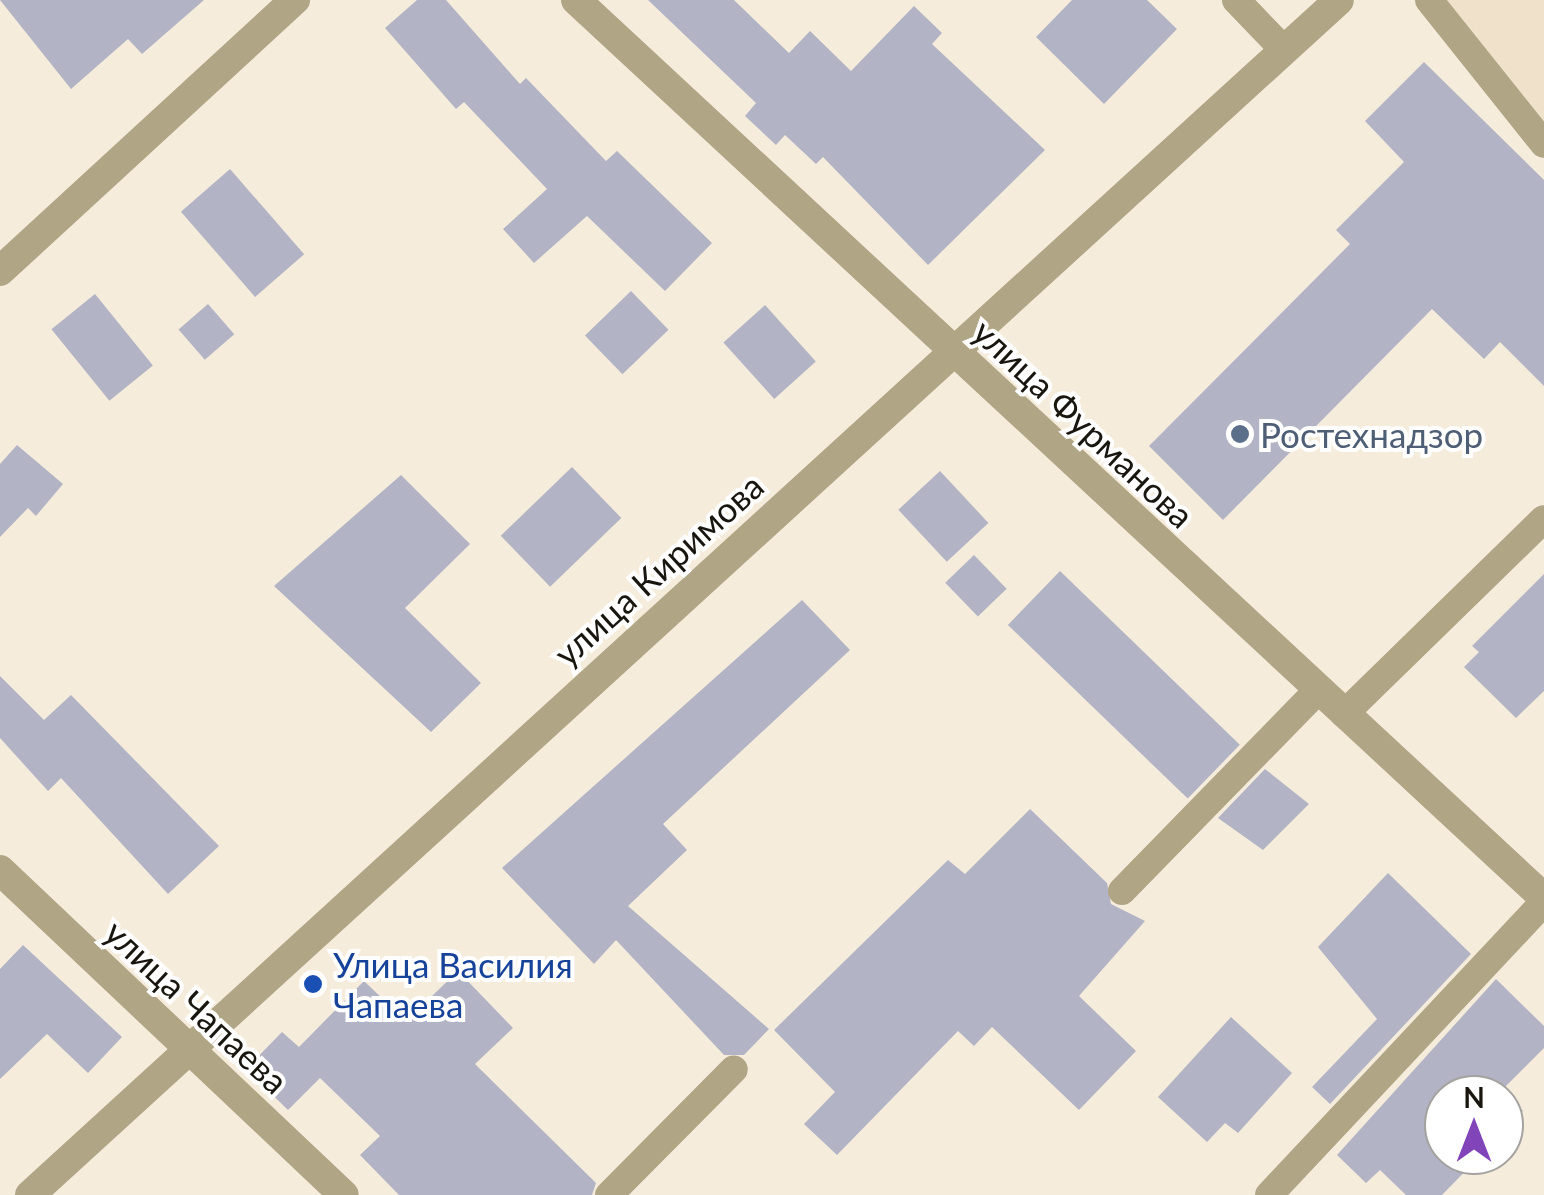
<!DOCTYPE html>
<html>
<head>
<meta charset="utf-8">
<style>
  body { margin:0 }
  #map { position:relative; width:1544px; height:1195px; overflow:hidden; background:#f6ecdc; font-family:Lato,sans-serif }
  div>[style] { position:absolute }
  .built>* { inset:0; background:#efe1ca }
  .building>* { inset:0; background:#b2b4c5; transform-origin:0 0 }
  .service>* { height:28px; margin:-14px; padding:0 14px; transform-origin:14px; border-radius:14px; background:#b0a585 }
  .minor>* { height:30px; margin:-15px; padding:0 15px; transform-origin:15px; border-radius:15px; background:#b0a585 }
  .tertiary>* { height:30px; margin:-15px; padding:0 15px; transform-origin:15px; border-radius:15px; background:#b0a585 }
  .dots>* { width:28px; height:28px; translate:-50% -50%; box-sizing:border-box; border:5px solid #fff; border-radius:50% }
  span { translate:-50% -50%; white-space:nowrap; text-align:center; line-height:1.15; -webkit-text-stroke:8px #fff; paint-order:stroke }
  .street-label { font-size:35px; color:#191610 }
  .service-label { font-size:35px; color:#4e5e75 }
  .left { translate:0 -50%; text-align:left }
  .transit-label { font-size:35px; color:#164399 }
  .north { position:absolute; left:1424px; top:1075px; width:100px; height:100px; box-sizing:border-box; background:#fff; border:2px solid #a3a29f; border-radius:50%; rotate:0deg; font-size:28px; font-weight:700; line-height:40px; text-align:center; color:#191610 }
  .north::after { content:''; display:block; margin:auto; width:35px; height:45px; background:#8144b9; clip-path:polygon(50% 0,100% 100%,50% 72%,0 100%) }
</style>
</head>
<body>
<div id="map">
  <div class="built">
    <i style="clip-path:polygon(1429px 0,1544px 0,1544px 144px)"></i>
  </div>
  <div class="building">
    <i style="clip-path:polygon(0 0,204px 0,142px 54px,128px 39px,71px 89px)"></i>
    <i style="clip-path:polygon(417px 0,446px 0,520px 84px,526px 78px,606px 161px,617px 151px,712px 243px,665px 291px,587px 216px,534px 263px,503px 229px,547px 189px,464px 102px,456px 109px,385px 28px)"></i>
    <i style="clip-path:polygon(648px 0,734px 0,789px 53px,810px 31px,851px 71px,914px 6px,942px 33px,932px 44px,1045px 150px,928px 265px,823px 157px,816px 164px,785px 135px,776px 145px,745px 116px,756px 103px)"></i>
    <i style="clip-path:polygon(1072px 0,1147px 0,1177px 29px,1104px 104px,1036px 37px)"></i>
    <i style="clip-path:polygon(1424px 62px,1544px 180px,1544px 386px,1500px 342px,1484px 359px,1432px 309px,1223px 520px,1149px 446px,1350px 244px,1336px 230px,1404px 162px,1365px 121px)"></i>
    <i style="left:230px;top:169px;width:113px;height:65px;rotate:49deg"></i>
    <i style="left:631px;top:291px;width:54px;height:64px;rotate:46deg"></i>
    <i style="left:95px;top:294px;width:92px;height:56px;rotate:51deg"></i>
    <i style="left:208px;top:304px;width:40px;height:39px;rotate:49deg"></i>
    <i style="left:765px;top:305px;width:76px;height:56px;rotate:48deg"></i>
    <i style="clip-path:polygon(17px 445px,63px 484px,36px 516px,28px 508px,0 537px,0 464px)"></i>
    <i style="left:572px;top:467px;width:71px;height:99px;rotate:46deg"></i>
    <i style="left:940px;top:471px;width:71px;height:57px;rotate:47deg"></i>
    <i style="clip-path:polygon(401px 475px,470px 544px,405px 608px,481px 683px,431px 732px,274px 586px)"></i>
    <i style="left:974px;top:555px;width:47px;height:40px;rotate:46deg"></i>
    <i style="left:1060px;top:571px;width:250px;height:75px;rotate:44deg"></i>
    <i style="clip-path:polygon(1544px 574px,1544px 691px,1516px 718px,1464px 667px,1479px 652px,1472px 646px)"></i>
    <i style="clip-path:polygon(802px 600px,850px 650px,663px 824px,687px 850px,628px 906px,769px 1029px,744px 1055px,724px 1055px,616px 940px,594px 964px,502px 868px)"></i>
    <i style="clip-path:polygon(0 676px,44px 720px,71px 695px,219px 846px,168px 894px,61px 778px,48px 791px,0 738px)"></i>
    <i style="clip-path:polygon(1265px 769px,1309px 804px,1263px 850px,1218px 818px)"></i>
    <i style="clip-path:polygon(1030px 809px,1107px 883px,1111px 904px,1145px 921px,1079px 996px,1136px 1051px,1079px 1110px,992px 1027px,974px 1046px,958px 1031px,837px 1155px,804px 1124px,835px 1092px,774px 1030px,948px 860px,965px 874px)"></i>
    <i style="clip-path:polygon(1388px 873px,1471px 954px,1330px 1104px,1312px 1087px,1377px 1019px,1318px 947px)"></i>
    <i style="clip-path:polygon(23px 945px,122px 1037px,88px 1073px,47px 1034px,0 1079px,0 969px)"></i>
    <i style="clip-path:polygon(458px 971px,513px 1028px,475px 1064px,596px 1183px,592px 1195px,399px 1195px,360px 1155px,380px 1136px,320px 1078px,288px 1110px,246px 1069px,282px 1032px,299px 1047px,364px 981px,406px 1021px)"></i>
    <i style="clip-path:polygon(1496px 979px,1544px 1026px,1544px 1048px,1502px 1090px,1523px 1111px,1504px 1131px,1504px 1095px,1444px 1095px,1444px 1155px,1481px 1155px,1442px 1195px,1406px 1195px,1380px 1170px,1366px 1183px,1337px 1155px)"></i>
    <i style="clip-path:polygon(1231px 1017px,1292px 1073px,1238px 1133px,1225px 1123px,1207px 1142px,1158px 1097px)"></i>
  </div>
  <div class="service">
    <i style="left:1236px;top:0;width:69px;rotate:46.2deg"></i>
    <i style="left:1429px;top:0;width:184px;rotate:51.4deg"></i>
    <i style="left:1344px;top:714px;width:279px;rotate:-44.3deg"></i>
    <i style="left:1122px;top:891px;width:281px;rotate:-45.7deg"></i>
    <i style="left:609px;top:1195px;width:177px;rotate:-45.2deg"></i>
    <i style="left:1269px;top:1195px;width:402px;rotate:-46.8deg"></i>
  </div>
  <div class="minor">
    <i style="left:0;top:271px;width:401px;rotate:-42.6deg"></i>
    <i style="left:0;top:870px;width:473px;rotate:43.4deg"></i>
    <i style="left:30px;top:1195px;width:1772px;rotate:-42.39deg"></i>
  </div>
  <div class="tertiary">
    <i style="left:576px;top:0;width:1320px;rotate:42.85deg"></i>
  </div>
  <div class="dots">
    <i style="left:1240px;top:434px;background:#5c6f8a"></i>
    <i style="left:313px;top:984px;background:#1a4fb4"></i>
  </div>
  <div class="street-label">
    <span style="left:1084px;top:423px;rotate:43deg">улица Фурманова</span>
    <span style="left:658px;top:569px;rotate:-42deg">улица Киримова</span>
    <span style="left:197px;top:1006px;rotate:43deg">улица Чапаева</span>
  </div>
  <div class="service-label">
    <span class="left" style="left:1260px;top:434px">Ростехнадзор</span>
  </div>
  <div class="transit-label">
    <span class="left" style="left:333px;top:984px">Улица Василия<br>Чапаева</span>
  </div>
  <div class="north">N</div>
</div>
</body>
</html>
